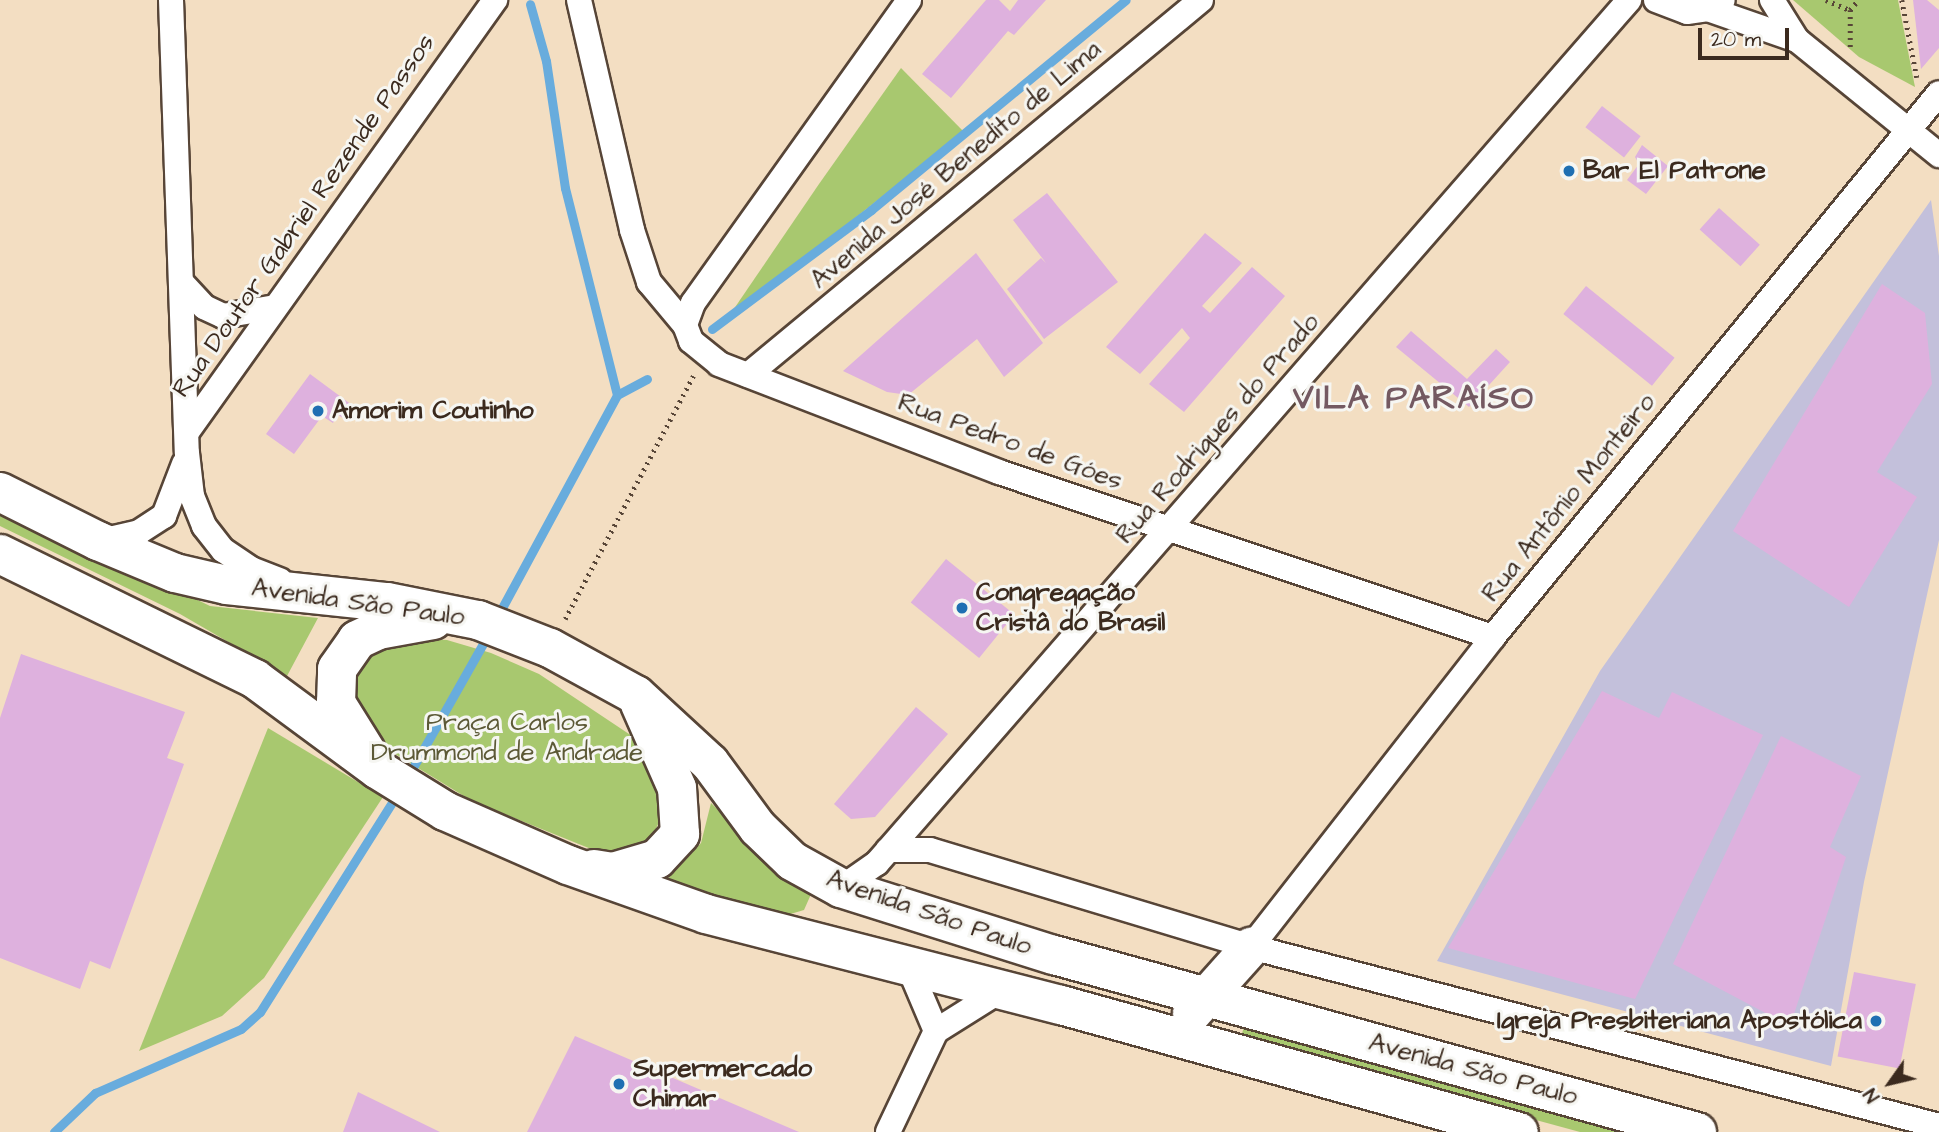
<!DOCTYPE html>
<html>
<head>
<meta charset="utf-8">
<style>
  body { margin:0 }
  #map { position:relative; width:1939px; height:1132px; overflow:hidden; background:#f3dec2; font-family:"Architects Daughter",sans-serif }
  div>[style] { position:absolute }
  .industrial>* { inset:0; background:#c3c0db }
  .green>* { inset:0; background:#a8c86f }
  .stream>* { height:9px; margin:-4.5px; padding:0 4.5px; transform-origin:4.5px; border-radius:4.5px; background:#68acdd }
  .building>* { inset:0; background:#deb1de; transform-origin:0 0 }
  .path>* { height:4.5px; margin-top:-2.25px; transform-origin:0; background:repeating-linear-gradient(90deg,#574537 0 2px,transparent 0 7px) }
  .roads { filter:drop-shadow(2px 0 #574537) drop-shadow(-2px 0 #574537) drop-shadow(0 2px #574537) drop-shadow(0 -2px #574537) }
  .minor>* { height:24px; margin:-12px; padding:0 12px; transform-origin:12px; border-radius:12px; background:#fff }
  .primary>* { height:38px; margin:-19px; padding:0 19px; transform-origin:19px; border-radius:19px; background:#fff }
  .dots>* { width:19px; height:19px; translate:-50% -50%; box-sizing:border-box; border:4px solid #f6f6f2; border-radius:50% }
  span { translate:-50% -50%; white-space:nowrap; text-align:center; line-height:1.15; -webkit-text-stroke:6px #f6f6f2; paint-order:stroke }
  .street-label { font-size:26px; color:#3b2a1e }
  .poi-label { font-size:26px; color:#3b2a1e; font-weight:700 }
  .left { translate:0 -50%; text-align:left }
  .right { translate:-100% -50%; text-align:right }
  .park-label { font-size:26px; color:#5c5936 }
  .district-label { font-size:33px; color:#745961; font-weight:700; letter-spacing:2px }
  .north { position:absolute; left:1855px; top:1048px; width:70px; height:70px; -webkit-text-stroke:5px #f6f6f2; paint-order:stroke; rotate:236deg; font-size:19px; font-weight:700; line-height:28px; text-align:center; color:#3b2a1e }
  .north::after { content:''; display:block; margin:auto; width:24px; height:32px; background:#3b2a1e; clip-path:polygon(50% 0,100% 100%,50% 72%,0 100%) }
  .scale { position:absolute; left:1698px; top:28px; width:91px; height:32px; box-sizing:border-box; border:4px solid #3b2a1e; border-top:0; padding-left:9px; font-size:21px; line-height:24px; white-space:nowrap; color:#3b2a1e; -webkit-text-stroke:5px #f6f6f2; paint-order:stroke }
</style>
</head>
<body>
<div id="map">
  <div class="industrial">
    <i style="clip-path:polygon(1931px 200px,1939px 256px,1939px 540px,1864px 882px,1831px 1066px,1437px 961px,1600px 671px)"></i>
  </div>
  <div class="green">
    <i style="clip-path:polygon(1793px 0,1898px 0,1915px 87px,1859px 57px)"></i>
    <i style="clip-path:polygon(901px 68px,964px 132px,727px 319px,819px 184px)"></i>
    <i style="clip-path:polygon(0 504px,210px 606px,318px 618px,287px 676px,180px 614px,0 526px)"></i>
    <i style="clip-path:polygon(408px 638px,447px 640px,491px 653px,539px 674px,635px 738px,665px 809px,654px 833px,635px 850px,606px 855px,472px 801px,387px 749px,366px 727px,352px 702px,357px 674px,377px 648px)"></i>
    <i style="clip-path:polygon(268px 728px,383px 797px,264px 978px,222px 1016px,139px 1051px)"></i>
    <i style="clip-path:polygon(711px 803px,787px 877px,812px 892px,804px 910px,787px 915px,661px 886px,701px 843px)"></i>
    <i style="clip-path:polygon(1244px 1027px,1643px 1132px,1580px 1132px,1240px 1040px)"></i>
  </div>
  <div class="stream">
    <i style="left:712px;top:329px;width:199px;rotate:-36.8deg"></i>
    <i style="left:871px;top:210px;width:330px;rotate:-39.5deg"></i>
    <i style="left:617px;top:395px;width:34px;rotate:-28deg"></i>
    <i style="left:496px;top:619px;width:255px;rotate:-61.6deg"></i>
    <i style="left:617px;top:395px;width:213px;rotate:-104.1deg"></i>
    <i style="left:565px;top:188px;width:128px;rotate:-98.5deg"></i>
    <i style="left:546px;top:61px;width:59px;rotate:-105.7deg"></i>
    <i style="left:407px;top:778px;width:164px;rotate:-60.5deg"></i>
    <i style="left:54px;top:1132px;width:57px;rotate:-43.6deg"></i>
    <i style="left:95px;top:1093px;width:159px;rotate:-23.7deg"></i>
    <i style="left:241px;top:1029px;width:25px;rotate:-42deg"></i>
    <i style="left:260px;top:1012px;width:259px;rotate:-57.8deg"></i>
  </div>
  <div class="building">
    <i style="clip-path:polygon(986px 0,999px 0,1010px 11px,1018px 0,1046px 0,1014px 35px,1008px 31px,951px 98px,922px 74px)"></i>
    <i style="clip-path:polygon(1913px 0,1927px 0,1939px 10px,1939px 48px,1921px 69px)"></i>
    <i style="left:1602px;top:106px;width:49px;height:27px;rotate:38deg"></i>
    <i style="clip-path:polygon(1642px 145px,1668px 166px,1646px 194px,1627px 180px,1639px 164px,1635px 157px)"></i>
    <i style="clip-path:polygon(1047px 193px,1118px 282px,1044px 339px,1007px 289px,1041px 258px,1046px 263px,1013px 220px)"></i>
    <i style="left:1719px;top:208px;width:55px;height:29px;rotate:42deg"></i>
    <i style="clip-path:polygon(1205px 233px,1242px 263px,1202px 306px,1210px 313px,1252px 267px,1285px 296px,1184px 412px,1149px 384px,1190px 338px,1182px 328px,1140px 374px,1106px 347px)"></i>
    <i style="clip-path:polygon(976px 253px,1043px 343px,1004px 377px,977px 339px,908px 395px,887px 392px,843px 371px)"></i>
    <i style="clip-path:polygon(1882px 284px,1925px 313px,1932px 384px,1877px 472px,1917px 497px,1849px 607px,1733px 531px)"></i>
    <i style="left:1586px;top:286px;width:114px;height:36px;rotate:39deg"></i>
    <i style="clip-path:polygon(1411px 331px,1467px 379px,1496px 349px,1510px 362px,1469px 407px,1396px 347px)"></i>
    <i style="clip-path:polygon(310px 374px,356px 408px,347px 421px,337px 414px,333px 423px,322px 416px,294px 454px,266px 434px)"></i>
    <i style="left:946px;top:559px;width:88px;height:56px;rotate:39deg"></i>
    <i style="clip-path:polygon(21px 654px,185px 712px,167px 758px,184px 764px,110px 969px,90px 961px,80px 989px,0 958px,0 718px)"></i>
    <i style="clip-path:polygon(1602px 691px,1659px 718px,1672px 692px,1763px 735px,1635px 999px,1448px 948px)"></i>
    <i style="clip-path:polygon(916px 707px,948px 734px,875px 817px,851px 819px,834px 804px)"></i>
    <i style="clip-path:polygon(1781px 736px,1861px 776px,1830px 847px,1846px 857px,1790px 1026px,1673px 964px)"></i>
    <i style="left:1854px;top:972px;width:63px;height:86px;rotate:11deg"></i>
    <i style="clip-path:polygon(575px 1036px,799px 1132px,527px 1132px)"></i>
    <i style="clip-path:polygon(358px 1092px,440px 1132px,343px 1132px)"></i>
  </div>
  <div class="path">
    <i style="left:1826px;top:0;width:26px;rotate:23deg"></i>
    <i style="left:1902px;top:0;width:79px;rotate:79.1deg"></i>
    <i style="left:1850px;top:47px;width:37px;rotate:-90deg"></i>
    <i style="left:1850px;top:10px;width:13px;rotate:-51deg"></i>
    <i style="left:565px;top:619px;width:275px;rotate:-62.2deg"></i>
  </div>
  <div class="roads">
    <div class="minor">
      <i style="left:171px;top:0;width:453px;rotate:88deg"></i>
      <i style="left:187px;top:453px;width:43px;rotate:83.4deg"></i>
      <i style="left:192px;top:496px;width:32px;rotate:68deg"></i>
      <i style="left:204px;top:526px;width:31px;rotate:52deg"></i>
      <i style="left:223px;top:550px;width:34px;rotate:34deg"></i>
      <i style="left:251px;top:569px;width:31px;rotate:21deg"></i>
      <i style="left:579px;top:0;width:236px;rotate:77deg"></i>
      <i style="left:632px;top:230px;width:55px;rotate:71.9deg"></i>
      <i style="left:649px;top:282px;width:56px;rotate:50.1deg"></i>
      <i style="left:685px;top:325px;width:17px;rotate:69deg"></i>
      <i style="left:691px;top:341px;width:36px;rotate:39deg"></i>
      <i style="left:719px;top:364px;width:300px;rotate:21.1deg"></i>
      <i style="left:999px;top:472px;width:521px;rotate:18.47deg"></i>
      <i style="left:1656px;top:0;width:33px;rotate:21deg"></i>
      <i style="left:1687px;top:12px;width:21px;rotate:-8deg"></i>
      <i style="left:1708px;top:9px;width:17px;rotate:-31deg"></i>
      <i style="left:1772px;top:0;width:47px;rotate:58deg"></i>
      <i style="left:1797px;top:40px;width:183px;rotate:39deg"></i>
      <i style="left:1708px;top:9px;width:94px;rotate:19.2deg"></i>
      <i style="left:182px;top:283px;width:33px;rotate:47deg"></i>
      <i style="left:204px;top:307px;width:21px;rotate:25deg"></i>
      <i style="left:223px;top:316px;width:53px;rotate:-9.8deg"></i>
      <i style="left:685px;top:325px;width:23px;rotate:-70deg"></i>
      <i style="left:693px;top:303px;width:372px;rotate:-54.5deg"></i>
      <i style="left:748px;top:375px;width:588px;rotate:-39.62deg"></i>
      <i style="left:187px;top:432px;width:531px;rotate:-54.51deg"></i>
      <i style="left:101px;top:541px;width:39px;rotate:-13deg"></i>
      <i style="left:139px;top:532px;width:30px;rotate:-33deg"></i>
      <i style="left:164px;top:516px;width:56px;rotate:-69deg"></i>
      <i style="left:888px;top:850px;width:42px"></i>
      <i style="left:930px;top:850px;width:335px;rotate:16.8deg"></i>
      <i style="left:1251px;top:947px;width:711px;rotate:14.58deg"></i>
      <i style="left:841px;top:888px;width:44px;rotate:-34.8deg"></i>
      <i style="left:877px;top:863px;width:1145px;rotate:-48.93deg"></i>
      <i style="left:1251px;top:947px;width:393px;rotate:-52deg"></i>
      <i style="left:1493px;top:637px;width:703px;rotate:-50.65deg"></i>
      <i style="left:908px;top:965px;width:72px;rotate:67deg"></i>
      <i style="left:936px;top:1031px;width:79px;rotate:-32.1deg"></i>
      <i style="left:888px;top:1132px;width:112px;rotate:-64.6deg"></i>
    </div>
    <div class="primary">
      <i style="left:0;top:492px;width:110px;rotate:26.6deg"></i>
      <i style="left:98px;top:541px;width:83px;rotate:22.6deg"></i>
      <i style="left:175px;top:573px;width:53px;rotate:13deg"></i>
      <i style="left:227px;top:585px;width:161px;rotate:6.1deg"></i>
      <i style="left:387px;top:602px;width:93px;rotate:11.2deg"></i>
      <i style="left:478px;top:620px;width:77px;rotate:21.3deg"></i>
      <i style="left:550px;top:648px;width:98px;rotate:28.7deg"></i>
      <i style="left:636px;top:695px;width:100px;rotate:42.6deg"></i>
      <i style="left:710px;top:763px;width:81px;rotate:53.6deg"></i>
      <i style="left:758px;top:828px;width:47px;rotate:44.1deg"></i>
      <i style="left:792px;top:861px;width:56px;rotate:28.9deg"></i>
      <i style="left:841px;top:888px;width:223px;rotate:17.5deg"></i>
      <i style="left:1054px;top:955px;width:667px;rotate:15.39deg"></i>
      <i style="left:0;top:554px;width:284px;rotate:26.1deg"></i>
      <i style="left:255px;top:679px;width:152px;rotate:36.4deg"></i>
      <i style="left:377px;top:769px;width:80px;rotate:31.7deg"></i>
      <i style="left:445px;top:811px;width:134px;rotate:23.7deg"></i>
      <i style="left:568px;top:865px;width:146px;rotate:19.5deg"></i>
      <i style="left:706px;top:914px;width:366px;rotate:14.4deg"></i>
      <i style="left:1061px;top:1005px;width:475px;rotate:15.5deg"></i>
      <i style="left:366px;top:751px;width:57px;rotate:-122deg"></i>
      <i style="left:336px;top:703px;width:34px;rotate:-88deg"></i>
      <i style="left:337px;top:669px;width:35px;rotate:-55deg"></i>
      <i style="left:357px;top:640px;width:23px;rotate:-25deg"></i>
      <i style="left:378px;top:630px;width:56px;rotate:-10.3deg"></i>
      <i style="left:594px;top:869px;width:19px;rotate:9deg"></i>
      <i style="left:613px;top:872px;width:46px;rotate:-16.5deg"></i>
      <i style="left:657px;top:859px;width:34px;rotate:-47deg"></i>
      <i style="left:680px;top:834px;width:46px;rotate:-93.7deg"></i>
      <i style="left:677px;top:788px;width:92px;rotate:-113.8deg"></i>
      <i style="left:1192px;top:1013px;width:89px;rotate:-48.2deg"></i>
    </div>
  </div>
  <div class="dots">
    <i style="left:1569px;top:171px;background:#1f6fb2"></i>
    <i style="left:318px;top:411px;background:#1f6fb2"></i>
    <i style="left:962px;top:608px;background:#1f6fb2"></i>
    <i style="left:1876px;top:1021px;background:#1f6fb2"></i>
    <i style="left:619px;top:1084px;background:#1f6fb2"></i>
  </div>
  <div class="street-label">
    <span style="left:956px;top:165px;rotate:-40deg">Avenida José Benedito de Lima</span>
    <span style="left:304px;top:216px;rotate:-55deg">Rua Doutor Gabriel Rezende Passos</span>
    <span style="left:1218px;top:429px;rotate:-49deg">Rua Rodrigues do Prado</span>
    <span style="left:1010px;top:442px;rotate:20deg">Rua Pedro de Góes</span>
    <span style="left:1569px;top:498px;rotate:-51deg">Rua Antônio Monteiro</span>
    <span style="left:358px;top:603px;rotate:8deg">Avenida São Paulo</span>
    <span style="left:929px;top:913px;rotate:19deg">Avenida São Paulo</span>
    <span style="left:1473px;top:1070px;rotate:15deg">Avenida São Paulo</span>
  </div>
  <div class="poi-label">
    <span class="left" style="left:1583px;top:171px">Bar El Patrone</span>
    <span class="left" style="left:332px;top:411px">Amorim Coutinho</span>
    <span class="left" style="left:976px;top:608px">Congregação<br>Cristâ do Brasil</span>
    <span class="right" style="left:1862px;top:1021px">Igreja Presbiteriana Apostólica</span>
    <span class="left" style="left:633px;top:1084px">Supermercado<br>Chimar</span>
  </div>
  <div class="park-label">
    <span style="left:507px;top:738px">Praça Carlos<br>Drummond de Andrade</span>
  </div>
  <div class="district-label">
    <span style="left:1414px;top:399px">VILA PARAÍSO</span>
  </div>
  <div class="north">N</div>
  <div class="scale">20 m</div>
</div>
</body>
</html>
